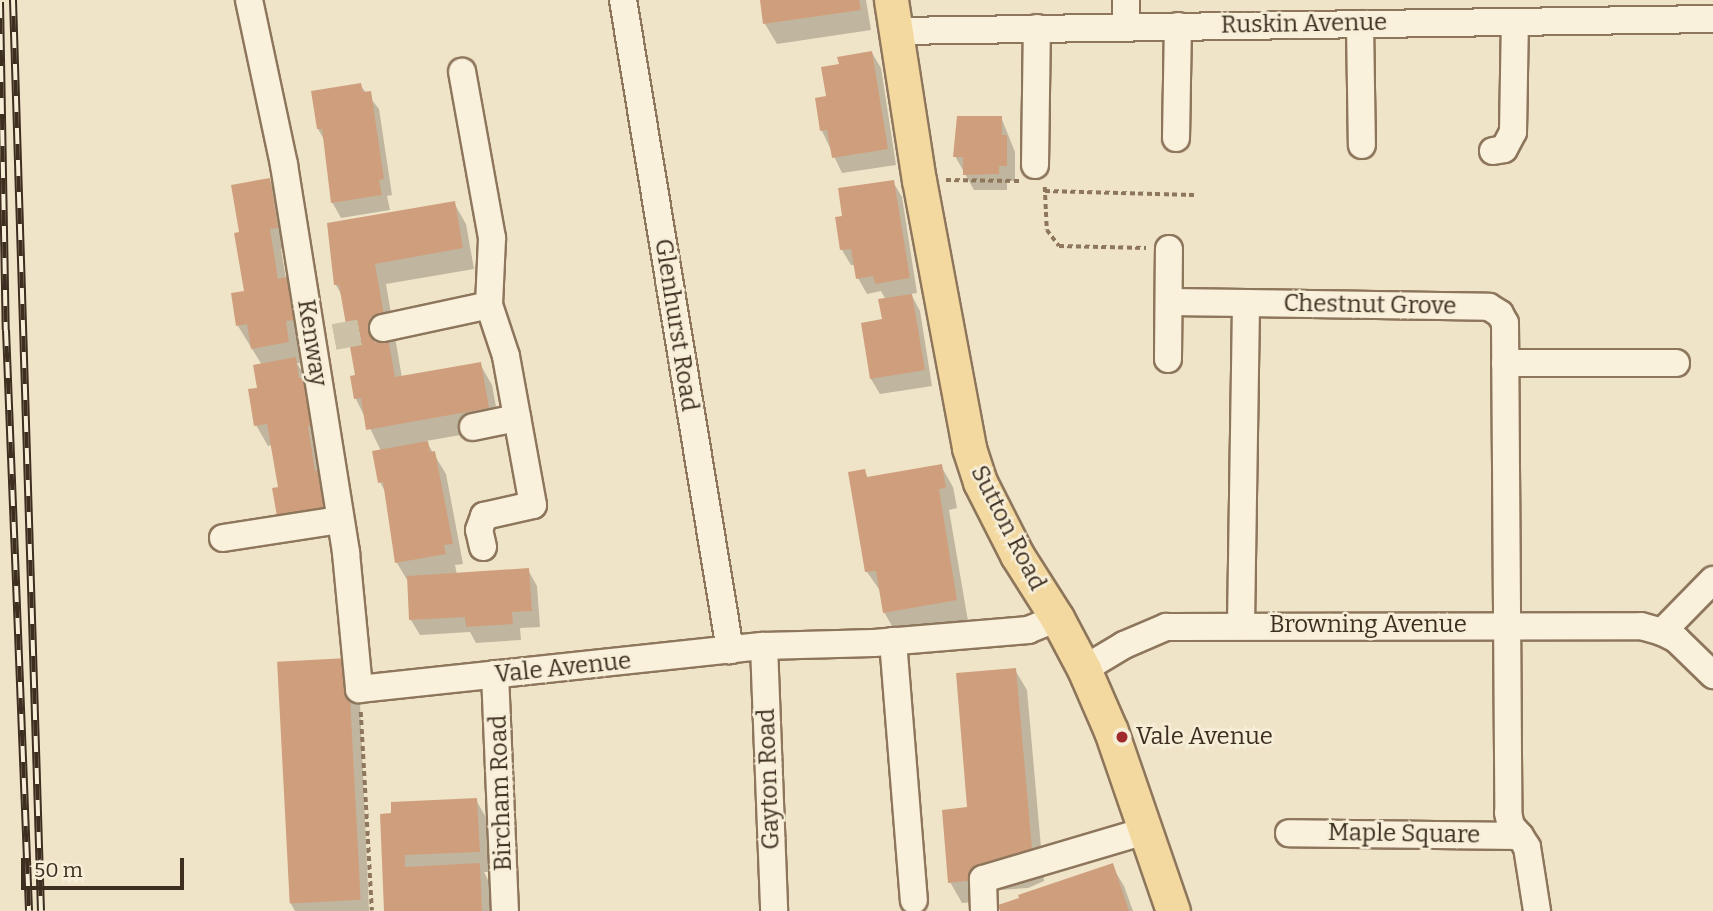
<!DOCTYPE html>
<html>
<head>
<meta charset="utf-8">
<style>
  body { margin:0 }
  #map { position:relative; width:1713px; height:911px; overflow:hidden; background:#f0e4c8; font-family:Bitter,serif }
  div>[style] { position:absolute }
  .shadow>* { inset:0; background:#0003 }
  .building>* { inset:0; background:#cf9f7d; transform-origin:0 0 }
  .minor-tunnel>* { height:26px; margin-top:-13px; transform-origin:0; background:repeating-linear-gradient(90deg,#ccc0a6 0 26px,transparent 0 39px) }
  .path>* { height:3.5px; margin-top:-1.75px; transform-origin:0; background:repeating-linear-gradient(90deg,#8d765c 0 5px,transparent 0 8.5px) }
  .roads { filter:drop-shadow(2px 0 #8d765c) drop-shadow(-2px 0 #8d765c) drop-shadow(0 2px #8d765c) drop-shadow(0 -2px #8d765c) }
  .minor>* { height:26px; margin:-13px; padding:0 13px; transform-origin:13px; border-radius:13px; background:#faf1dc }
  .major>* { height:33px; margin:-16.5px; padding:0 16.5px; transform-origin:16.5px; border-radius:16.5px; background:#f3d9a0 }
  .rail>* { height:8px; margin-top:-4px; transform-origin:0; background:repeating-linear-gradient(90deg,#f7eed8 0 16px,#3d2e20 0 32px); box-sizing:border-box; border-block:2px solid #3d2e20 }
  .dots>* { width:19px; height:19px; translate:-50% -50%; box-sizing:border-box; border:4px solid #f7eed8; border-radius:50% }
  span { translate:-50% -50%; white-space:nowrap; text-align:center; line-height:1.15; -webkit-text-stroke:5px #f7eed8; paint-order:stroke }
  .street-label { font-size:24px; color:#3d2e20 }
  .poi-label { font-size:24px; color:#3d2e20 }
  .left { translate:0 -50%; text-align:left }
  .scale { position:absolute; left:21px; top:858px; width:163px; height:32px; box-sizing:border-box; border:4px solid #3d2e20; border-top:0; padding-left:9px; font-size:21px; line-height:24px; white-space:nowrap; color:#3d2e20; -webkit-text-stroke:5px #f7eed8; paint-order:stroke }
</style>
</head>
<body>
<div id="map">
  <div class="shadow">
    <i style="clip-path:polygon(761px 0,866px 0,871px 30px,777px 44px,765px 24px)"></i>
    <i style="clip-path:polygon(872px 53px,881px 68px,896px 165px,842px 173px,822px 131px,817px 100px,828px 98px,841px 66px)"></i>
    <i style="clip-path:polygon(360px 85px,379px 109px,392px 195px,387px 196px,390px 210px,341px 218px,332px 202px,326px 143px,318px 129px)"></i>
    <i style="clip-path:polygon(1001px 117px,1015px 152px,1015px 181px,1007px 181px,1007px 190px,974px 190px,955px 156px)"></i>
    <i style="clip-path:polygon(269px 180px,281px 201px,289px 248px,281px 249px,286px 279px,298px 300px,304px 340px,297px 341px,300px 363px,297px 363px,318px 400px,341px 534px,291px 542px,279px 521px,280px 489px,272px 445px,268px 446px,256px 425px,262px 365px,238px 326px,246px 292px,241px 234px)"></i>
    <i style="clip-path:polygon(893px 182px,902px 197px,917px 293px,911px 294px,920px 311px,932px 386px,880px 394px,871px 379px,886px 300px,881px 291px,867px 294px,858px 278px,856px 265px,851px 265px,842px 250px,837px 219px,844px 218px)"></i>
    <i style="clip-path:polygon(454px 203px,466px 224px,474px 269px,386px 284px,402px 378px,480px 364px,492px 385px,500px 428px,426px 441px,446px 474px,463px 564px,455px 565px,457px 575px,528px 570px,537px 586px,540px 627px,520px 628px,521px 640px,476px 643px,470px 632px,420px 635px,411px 620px,409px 583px,397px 563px,387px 495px,380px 482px,381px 451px,356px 399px,352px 377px,357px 376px,344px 299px,336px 285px)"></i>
    <i style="clip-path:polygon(941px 466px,953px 487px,957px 508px,949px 510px,968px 621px,896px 633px,884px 612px,881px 592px,867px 572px,850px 474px,864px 471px,868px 478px)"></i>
    <i style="clip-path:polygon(279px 663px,359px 680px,369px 911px,295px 911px,290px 902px)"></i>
    <i style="clip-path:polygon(1015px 670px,1027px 690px,1044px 881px,1028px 888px,985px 891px,985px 901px,962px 903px,950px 882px,969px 809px)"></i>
    <i style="clip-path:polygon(476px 800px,488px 821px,490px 872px,484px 872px,491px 886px,492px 911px,386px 911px,393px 814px)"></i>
    <i style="clip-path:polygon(1112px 866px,1124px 886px,1133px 911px,1001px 911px)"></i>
  </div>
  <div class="building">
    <i style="clip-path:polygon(760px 0,859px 0,861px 10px,763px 24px)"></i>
    <i style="clip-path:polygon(872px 51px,888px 149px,832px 158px,827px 130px,820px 131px,815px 98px,826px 96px,821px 67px,839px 64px,837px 57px)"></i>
    <i style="clip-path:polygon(361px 83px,363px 92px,371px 91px,384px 179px,379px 180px,382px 195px,331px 203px,322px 129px,317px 129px,311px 91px)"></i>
    <i style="clip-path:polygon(957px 116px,1002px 116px,1002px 135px,1007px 135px,1007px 166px,999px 166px,999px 174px,963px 175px,963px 157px,953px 157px)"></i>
    <i style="clip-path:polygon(270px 178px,278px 228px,270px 229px,278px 279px,287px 277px,294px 320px,286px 321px,289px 342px,251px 349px,247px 324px,236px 326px,231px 293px,244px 291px,234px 233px,239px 232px,231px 185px)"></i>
    <i style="clip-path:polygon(894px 180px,910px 278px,875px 284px,873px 276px,856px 279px,851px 249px,840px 250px,835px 217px,842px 216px,838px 188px)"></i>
    <i style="clip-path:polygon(455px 201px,463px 248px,375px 264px,395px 377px,481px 362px,489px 408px,366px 430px,361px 398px,354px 399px,350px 376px,355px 375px,339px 285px,334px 285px,327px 223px)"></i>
    <i style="clip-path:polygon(912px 294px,925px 370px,870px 379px,861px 323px,882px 319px,878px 299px)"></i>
    <i style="clip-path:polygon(296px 357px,299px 378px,307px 377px,315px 425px,308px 426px,315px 471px,323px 470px,330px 513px,278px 522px,272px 488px,278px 487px,267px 424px,254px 426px,248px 389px,257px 388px,253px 365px)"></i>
    <i style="clip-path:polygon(428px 441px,430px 452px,435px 451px,453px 544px,444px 545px,446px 554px,395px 563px,383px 482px,378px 483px,372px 451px)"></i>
    <i style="clip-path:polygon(942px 464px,946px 488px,939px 489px,957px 600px,883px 613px,876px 571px,865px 572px,848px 472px,865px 469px,867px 477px)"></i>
    <i style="clip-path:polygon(529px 568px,532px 611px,512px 612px,513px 624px,466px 627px,465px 617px,409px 620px,407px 576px)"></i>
    <i style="left:348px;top:658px;width:242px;height:71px;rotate:87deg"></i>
    <i style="clip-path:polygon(1016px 668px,1033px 860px,975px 880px,948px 883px,942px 810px,967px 807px,956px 673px)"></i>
    <i style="clip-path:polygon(477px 798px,480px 852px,405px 855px,405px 867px,480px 863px,482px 911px,384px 911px,380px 814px,391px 813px,391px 802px)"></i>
    <i style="clip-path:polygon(1113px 863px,1129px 911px,1000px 911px,998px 905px,1019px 898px,1018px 895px)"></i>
  </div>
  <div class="minor-tunnel">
    <i style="left:334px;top:337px;width:50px;rotate:-10.4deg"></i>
  </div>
  <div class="path">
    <i style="left:946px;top:180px;width:73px;rotate:0.8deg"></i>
    <i style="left:1045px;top:187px;width:43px;rotate:87.3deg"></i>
    <i style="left:1047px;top:230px;width:20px;rotate:53deg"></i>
    <i style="left:1059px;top:246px;width:87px;rotate:1.3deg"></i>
    <i style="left:1045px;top:191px;width:149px;rotate:1.5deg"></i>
    <i style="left:361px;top:712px;width:199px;rotate:86.8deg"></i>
  </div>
  <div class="roads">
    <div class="minor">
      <i style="left:249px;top:0;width:169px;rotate:78deg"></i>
      <i style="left:284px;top:165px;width:393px;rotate:80.9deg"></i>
      <i style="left:346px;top:553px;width:137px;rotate:84.5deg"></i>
      <i style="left:359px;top:689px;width:407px;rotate:-6.1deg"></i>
      <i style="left:764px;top:646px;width:110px;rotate:-1.6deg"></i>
      <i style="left:874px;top:643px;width:155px;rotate:-4.8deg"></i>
      <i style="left:1028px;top:630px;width:31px;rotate:-22deg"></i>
      <i style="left:623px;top:0;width:659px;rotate:80.65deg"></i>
      <i style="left:1126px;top:0;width:26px;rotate:90deg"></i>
      <i style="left:1360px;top:24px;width:121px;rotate:89.1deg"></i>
      <i style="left:895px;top:31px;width:818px;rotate:-0.84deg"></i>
      <i style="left:1176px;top:138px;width:112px;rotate:-89deg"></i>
      <i style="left:1493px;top:151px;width:11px;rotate:-10deg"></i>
      <i style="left:1504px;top:149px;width:19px;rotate:-62deg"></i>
      <i style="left:1513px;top:132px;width:110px;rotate:-89deg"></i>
      <i style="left:1035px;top:165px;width:137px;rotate:-89.2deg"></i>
      <i style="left:1170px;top:302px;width:76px;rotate:0.8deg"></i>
      <i style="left:383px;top:328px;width:108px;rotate:-12.2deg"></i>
      <i style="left:489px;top:305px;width:67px;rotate:-87.4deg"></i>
      <i style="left:492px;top:238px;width:169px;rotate:-100.2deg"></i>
      <i style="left:1168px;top:359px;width:110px;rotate:-89.5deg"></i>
      <i style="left:1505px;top:363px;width:171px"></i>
      <i style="left:473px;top:427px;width:45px;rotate:-11.6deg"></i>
      <i style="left:223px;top:538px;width:117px;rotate:-8.8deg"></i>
      <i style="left:483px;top:547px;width:17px;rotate:-103deg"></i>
      <i style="left:479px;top:530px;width:15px;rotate:-70deg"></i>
      <i style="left:484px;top:516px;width:50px;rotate:-12.7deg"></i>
      <i style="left:533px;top:505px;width:151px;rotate:-100.3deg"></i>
      <i style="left:506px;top:356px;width:54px;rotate:-108.4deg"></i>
      <i style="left:1241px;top:624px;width:321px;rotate:-89.1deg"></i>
      <i style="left:1246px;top:303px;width:243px;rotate:0.9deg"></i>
      <i style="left:1489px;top:307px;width:13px;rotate:32deg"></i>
      <i style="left:1500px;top:314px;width:10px;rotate:61deg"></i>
      <i style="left:1505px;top:323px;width:490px;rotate:89.6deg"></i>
      <i style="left:1508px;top:813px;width:13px;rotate:77deg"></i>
      <i style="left:1511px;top:826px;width:13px;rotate:48deg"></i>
      <i style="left:1520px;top:836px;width:231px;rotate:-179.3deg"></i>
      <i style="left:1662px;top:632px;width:16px;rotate:27deg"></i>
      <i style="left:1676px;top:639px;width:52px;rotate:44.2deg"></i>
      <i style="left:893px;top:641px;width:260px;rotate:85.4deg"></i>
      <i style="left:764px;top:646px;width:265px;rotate:87.8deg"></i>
      <i style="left:1084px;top:669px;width:47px;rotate:-31deg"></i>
      <i style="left:1124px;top:645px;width:46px;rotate:-23.2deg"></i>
      <i style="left:1166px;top:627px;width:475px;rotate:-0.1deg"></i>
      <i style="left:1641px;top:626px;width:22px;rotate:16deg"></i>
      <i style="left:1662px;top:632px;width:73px;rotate:-45.6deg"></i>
      <i style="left:495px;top:674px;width:237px;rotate:87.6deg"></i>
      <i style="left:1520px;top:836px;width:13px;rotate:58deg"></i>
      <i style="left:1527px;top:847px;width:65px;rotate:81.1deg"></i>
      <i style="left:984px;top:911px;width:32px;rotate:-92deg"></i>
      <i style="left:983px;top:879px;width:169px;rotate:-16.5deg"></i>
    </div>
    <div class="major">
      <i style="left:891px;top:0;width:182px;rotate:81.2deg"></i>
      <i style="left:919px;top:180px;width:273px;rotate:79.4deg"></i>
      <i style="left:969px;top:448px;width:36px;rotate:72deg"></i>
      <i style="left:980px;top:482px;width:82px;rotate:63.1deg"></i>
      <i style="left:1017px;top:555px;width:75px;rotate:57.6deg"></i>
      <i style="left:1057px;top:618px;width:58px;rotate:62.1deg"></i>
      <i style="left:1084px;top:669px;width:68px;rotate:66.5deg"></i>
      <i style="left:1111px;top:731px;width:190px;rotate:71deg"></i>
    </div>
  </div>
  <div class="rail">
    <i style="left:13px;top:0;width:911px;rotate:88.24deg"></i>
    <i style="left:0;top:2px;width:328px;rotate:89deg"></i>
    <i style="left:6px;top:330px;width:581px;rotate:87.73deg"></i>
  </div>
  <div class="dots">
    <i style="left:1122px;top:737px;background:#9e2a2b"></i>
  </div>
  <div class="street-label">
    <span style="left:1304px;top:24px;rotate:-1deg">Ruskin Avenue</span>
    <span style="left:1370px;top:305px;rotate:1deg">Chestnut Grove</span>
    <span style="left:676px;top:325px;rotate:81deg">Glenhurst Road</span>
    <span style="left:312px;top:343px;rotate:81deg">Kenway</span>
    <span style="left:1008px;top:528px;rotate:63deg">Sutton Road</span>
    <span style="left:1368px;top:625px">Browning Avenue</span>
    <span style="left:563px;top:668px;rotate:-6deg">Vale Avenue</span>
    <span style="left:769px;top:779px;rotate:-92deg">Gayton Road</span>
    <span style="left:501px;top:793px;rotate:-92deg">Bircham Road</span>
    <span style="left:1404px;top:834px;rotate:1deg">Maple Square</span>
  </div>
  <div class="poi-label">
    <span class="left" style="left:1136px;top:737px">Vale Avenue</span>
  </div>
  <div class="scale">50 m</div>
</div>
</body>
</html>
